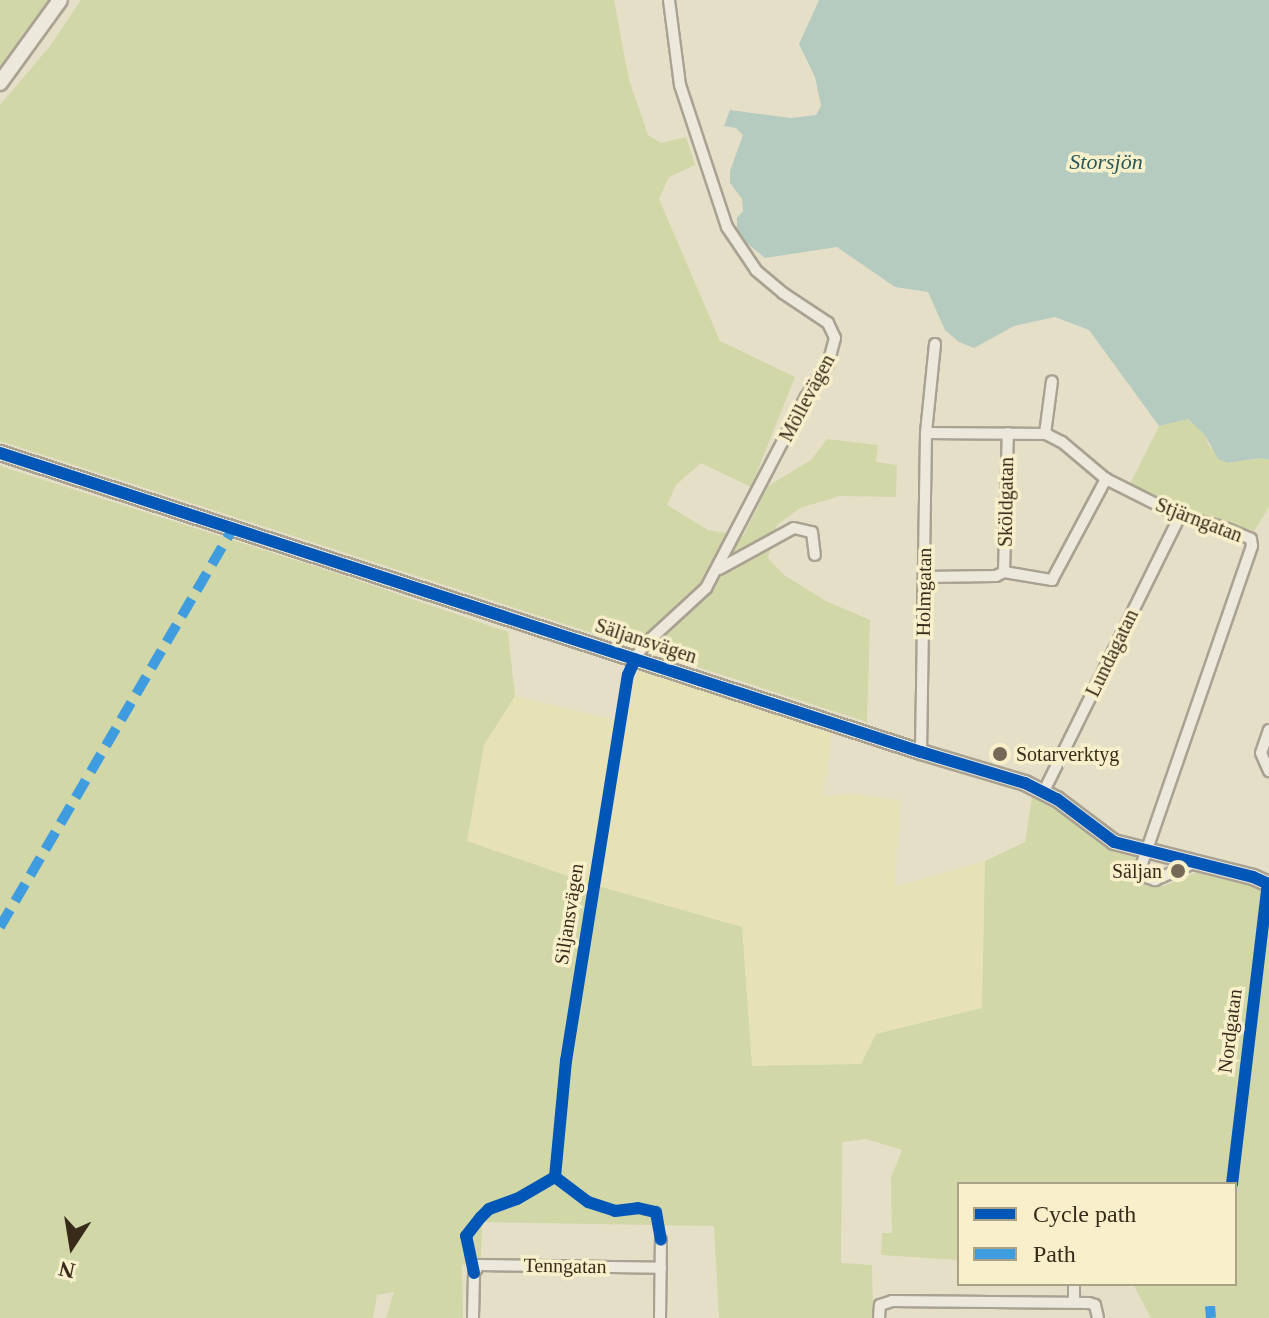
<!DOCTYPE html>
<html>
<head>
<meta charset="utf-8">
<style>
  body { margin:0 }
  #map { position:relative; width:1269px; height:1318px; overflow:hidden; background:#e5dfc8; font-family:Georgia,serif }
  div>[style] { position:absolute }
  .farmland>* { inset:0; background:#e7e2b6 }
  .green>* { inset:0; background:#d2d7a8 }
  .water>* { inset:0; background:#b5cbbf }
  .roads { filter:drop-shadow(2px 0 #a9a292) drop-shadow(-2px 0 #a9a292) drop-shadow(0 2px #a9a292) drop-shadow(0 -2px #a9a292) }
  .street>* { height:10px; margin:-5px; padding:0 5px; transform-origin:5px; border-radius:5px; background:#ece8db }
  .secondary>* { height:14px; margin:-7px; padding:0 7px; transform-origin:7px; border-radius:7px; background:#ece8db }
  .quiet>* { height:10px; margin-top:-5px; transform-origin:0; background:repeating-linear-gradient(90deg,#3e9cdf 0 20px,transparent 0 30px) }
  .cycleway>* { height:12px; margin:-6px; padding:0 6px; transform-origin:6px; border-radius:6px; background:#0057b8 }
  .dots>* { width:22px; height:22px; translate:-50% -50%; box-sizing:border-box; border:4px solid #f8f0cb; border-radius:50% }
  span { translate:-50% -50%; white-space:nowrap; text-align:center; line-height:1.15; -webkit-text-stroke:7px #f8f0cb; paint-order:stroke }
  .street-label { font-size:20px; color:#382b1a }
  .poi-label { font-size:20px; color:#382b1a }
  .left { translate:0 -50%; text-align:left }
  .right { translate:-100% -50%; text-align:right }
  .water-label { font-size:22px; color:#285759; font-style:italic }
  .legend { position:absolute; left:957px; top:1182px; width:280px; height:104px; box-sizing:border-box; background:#f8f0cb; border:2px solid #aba184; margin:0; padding:10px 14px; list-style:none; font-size:24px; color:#382b1a }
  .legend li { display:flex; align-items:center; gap:16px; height:40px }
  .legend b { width:40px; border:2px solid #aba184 }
  .north { position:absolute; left:32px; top:1206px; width:80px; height:80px; -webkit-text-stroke:6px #f8f0cb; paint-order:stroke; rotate:192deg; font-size:22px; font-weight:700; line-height:32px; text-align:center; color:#382b1a }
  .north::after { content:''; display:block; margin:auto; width:28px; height:36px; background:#382b1a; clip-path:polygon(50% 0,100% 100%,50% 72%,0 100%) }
</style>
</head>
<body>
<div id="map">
  <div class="farmland">
    <i style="clip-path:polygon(637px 670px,832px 731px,823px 796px,853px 794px,900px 800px,895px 887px,985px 861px,982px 1008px,876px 1034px,861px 1064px,751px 1066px,742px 927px,597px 886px)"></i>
    <i style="clip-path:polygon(515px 696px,619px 721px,591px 884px,466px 841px,484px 745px)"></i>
  </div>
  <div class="green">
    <i style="clip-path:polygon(0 0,56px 0,0 74px)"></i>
    <i style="clip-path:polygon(81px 0,614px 0,629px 80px,648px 135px,661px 143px,686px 137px,695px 165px,669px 177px,659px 199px,720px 341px,795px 377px,751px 487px,701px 463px,676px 485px,667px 505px,708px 530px,743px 536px,768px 486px,811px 460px,827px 439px,878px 445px,876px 462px,897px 465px,896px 497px,840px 496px,800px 508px,777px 525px,768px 558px,784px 575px,826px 601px,870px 620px,867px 722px,0 441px,0 105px,50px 46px)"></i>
    <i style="clip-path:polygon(1188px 419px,1205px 435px,1209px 446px,1228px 463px,1260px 458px,1269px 460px,1269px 507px,1254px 531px,1201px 515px,1130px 484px,1159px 426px)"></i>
    <i style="clip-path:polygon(0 466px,342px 575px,508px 632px,515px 696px,484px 745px,467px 841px,591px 884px,742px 927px,752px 1066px,861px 1064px,876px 1034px,982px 1008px,985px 861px,1025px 842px,1032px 797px,1063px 813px,1107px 845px,1135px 856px,1136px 875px,1142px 884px,1164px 886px,1202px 870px,1264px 889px,1244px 1060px,1253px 1042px,1269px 907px,1269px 1318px,1151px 1318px,1133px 1284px,1235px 1284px,1235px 1184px,959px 1184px,959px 1260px,881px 1255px,882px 1233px,892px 1233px,891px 1177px,902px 1150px,866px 1139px,842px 1142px,841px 1263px,872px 1265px,873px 1318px,719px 1318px,714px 1226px,482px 1222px,481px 1261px,462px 1265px,463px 1318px,386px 1318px,394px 1292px,377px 1295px,373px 1318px,0 1318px)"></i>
  </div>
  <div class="water">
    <i style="clip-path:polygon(819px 0,1269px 0,1269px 460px,1260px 458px,1228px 463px,1218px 459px,1205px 435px,1188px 419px,1159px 426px,1089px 330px,1055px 317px,1014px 326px,974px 348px,959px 342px,945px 330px,928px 292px,895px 287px,837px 247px,765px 258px,743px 240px,737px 229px,737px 218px,743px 211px,742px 199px,730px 183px,730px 171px,743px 135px,736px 128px,724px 126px,730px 110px,791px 118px,816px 115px,821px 106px,815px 77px,799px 44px)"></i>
  </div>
  <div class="roads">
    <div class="street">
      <i style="left:935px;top:344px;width:89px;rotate:95.8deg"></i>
      <i style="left:926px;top:433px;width:120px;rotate:0.5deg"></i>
      <i style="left:1046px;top:434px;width:18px;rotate:27deg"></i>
      <i style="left:1062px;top:442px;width:57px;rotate:40.1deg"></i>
      <i style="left:1106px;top:479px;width:83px;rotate:26.6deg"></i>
      <i style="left:1180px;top:516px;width:43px;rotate:14.7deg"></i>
      <i style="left:1222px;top:527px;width:31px;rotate:22deg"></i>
      <i style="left:1251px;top:539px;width:7px;rotate:82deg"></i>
      <i style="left:1252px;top:546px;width:339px;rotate:109.1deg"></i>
      <i style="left:1141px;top:866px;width:13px;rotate:61deg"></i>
      <i style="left:1147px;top:877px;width:9px;rotate:21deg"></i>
      <i style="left:1155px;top:880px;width:45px;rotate:-23.7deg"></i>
      <i style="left:1045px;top:434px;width:53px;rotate:-82.5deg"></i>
      <i style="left:719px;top:569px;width:85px;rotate:-28.7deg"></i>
      <i style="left:794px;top:528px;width:18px;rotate:13deg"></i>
      <i style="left:812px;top:532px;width:23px;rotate:83deg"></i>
      <i style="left:1004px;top:572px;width:139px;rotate:-88.4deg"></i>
      <i style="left:924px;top:577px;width:72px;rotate:-0.8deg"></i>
      <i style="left:996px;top:576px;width:9px;rotate:-27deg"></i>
      <i style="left:1004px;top:572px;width:49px;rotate:9.5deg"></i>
      <i style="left:1052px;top:580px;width:115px;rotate:-61.9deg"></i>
      <i style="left:635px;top:659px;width:15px;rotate:-58deg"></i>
      <i style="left:643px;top:646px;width:86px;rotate:-42.6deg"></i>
      <i style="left:706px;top:588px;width:216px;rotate:-62.4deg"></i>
      <i style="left:806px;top:397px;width:40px;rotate:-56deg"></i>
      <i style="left:828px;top:364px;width:27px;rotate:-75deg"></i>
      <i style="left:835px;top:338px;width:17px;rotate:-115deg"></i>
      <i style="left:828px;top:323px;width:54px;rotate:-146.3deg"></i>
      <i style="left:783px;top:293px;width:35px;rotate:-140deg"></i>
      <i style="left:756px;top:270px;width:52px;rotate:-124deg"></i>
      <i style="left:727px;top:227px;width:150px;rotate:-108.3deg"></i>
      <i style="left:680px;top:85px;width:86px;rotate:-97.4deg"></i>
      <i style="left:1269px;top:730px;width:24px;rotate:109deg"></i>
      <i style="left:1261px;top:753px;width:20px;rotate:66deg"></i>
      <i style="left:921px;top:752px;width:319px;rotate:-89.1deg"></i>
      <i style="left:1044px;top:791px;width:307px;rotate:-63.7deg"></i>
      <i style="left:1074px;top:1302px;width:18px;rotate:-90deg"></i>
      <i style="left:473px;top:1318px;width:45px;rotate:-88.7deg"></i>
      <i style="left:474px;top:1273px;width:9px;rotate:-58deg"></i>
      <i style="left:479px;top:1265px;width:182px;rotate:0.9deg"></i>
      <i style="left:660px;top:1318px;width:78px;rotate:-89.3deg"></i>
      <i style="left:879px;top:1318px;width:13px;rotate:-86deg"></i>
      <i style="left:880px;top:1305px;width:13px;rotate:-18deg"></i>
      <i style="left:892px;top:1301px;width:197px;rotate:0.6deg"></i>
      <i style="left:1089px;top:1303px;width:6px;rotate:18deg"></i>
      <i style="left:1095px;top:1305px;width:13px;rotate:77deg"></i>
    </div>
    <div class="secondary">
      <i style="left:0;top:83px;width:102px;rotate:-54.1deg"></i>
      <i style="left:0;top:453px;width:968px;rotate:17.99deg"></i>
      <i style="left:921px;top:752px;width:109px;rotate:16.6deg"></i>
      <i style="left:1025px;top:783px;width:36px;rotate:27deg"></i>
      <i style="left:1057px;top:799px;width:71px;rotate:37deg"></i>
      <i style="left:1114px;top:842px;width:143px;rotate:14.1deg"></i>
      <i style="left:1253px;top:877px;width:17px;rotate:24deg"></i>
    </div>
  </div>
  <div class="quiet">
    <i style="left:0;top:927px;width:461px;rotate:-59.7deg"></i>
    <i style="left:1210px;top:1306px;width:12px;rotate:85deg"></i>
  </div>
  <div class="cycleway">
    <i style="left:0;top:453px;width:968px;rotate:17.99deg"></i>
    <i style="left:921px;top:752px;width:109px;rotate:16.6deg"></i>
    <i style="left:1025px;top:783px;width:36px;rotate:27deg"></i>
    <i style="left:1057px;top:799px;width:71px;rotate:37deg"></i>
    <i style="left:1114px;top:842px;width:143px;rotate:14.1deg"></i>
    <i style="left:1253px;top:877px;width:17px;rotate:24deg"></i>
    <i style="left:555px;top:1177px;width:41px;rotate:37.1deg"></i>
    <i style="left:588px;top:1202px;width:28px;rotate:18deg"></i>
    <i style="left:615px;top:1211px;width:23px;rotate:-7deg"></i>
    <i style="left:638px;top:1208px;width:18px;rotate:13deg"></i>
    <i style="left:656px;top:1212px;width:28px;rotate:80deg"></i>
    <i style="left:1232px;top:1184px;width:302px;rotate:-83.2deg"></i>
    <i style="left:474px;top:1273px;width:38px;rotate:-102deg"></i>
    <i style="left:466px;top:1236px;width:24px;rotate:-52deg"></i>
    <i style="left:481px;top:1217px;width:11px;rotate:-45deg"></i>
    <i style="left:489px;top:1209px;width:30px;rotate:-20deg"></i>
    <i style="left:517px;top:1199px;width:44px;rotate:-30.1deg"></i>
    <i style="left:555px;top:1177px;width:117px;rotate:-84.6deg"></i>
    <i style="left:566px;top:1061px;width:391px;rotate:-80.9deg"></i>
    <i style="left:628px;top:675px;width:17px;rotate:-66deg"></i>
  </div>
  <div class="dots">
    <i style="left:1000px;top:754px;background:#756a57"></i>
    <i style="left:1178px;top:871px;background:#756a57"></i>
  </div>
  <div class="street-label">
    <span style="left:807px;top:398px;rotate:-62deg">Möllevägen</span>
    <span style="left:1006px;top:502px;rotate:-89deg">Sköldgatan</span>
    <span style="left:1199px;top:520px;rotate:21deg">Stjärngatan</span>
    <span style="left:924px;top:592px;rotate:-89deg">Holmgatan</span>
    <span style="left:646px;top:641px;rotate:18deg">Säljansvägen</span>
    <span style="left:1112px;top:653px;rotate:-64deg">Lundagatan</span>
    <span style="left:569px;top:914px;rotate:-81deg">Siljansvägen</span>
    <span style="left:1230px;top:1031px;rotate:-83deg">Nordgatan</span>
    <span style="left:565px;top:1266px;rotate:1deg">Tenngatan</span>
  </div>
  <div class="poi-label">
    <span class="left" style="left:1016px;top:754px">Sotarverktyg</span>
    <span class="right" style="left:1162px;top:871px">Säljan</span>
  </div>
  <div class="water-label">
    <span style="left:1106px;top:162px">Storsjön</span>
  </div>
  <ul class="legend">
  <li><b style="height:10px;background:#0057b8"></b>Cycle path</li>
  <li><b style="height:10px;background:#3e9cdf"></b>Path</li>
  </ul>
  <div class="north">N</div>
</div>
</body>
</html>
